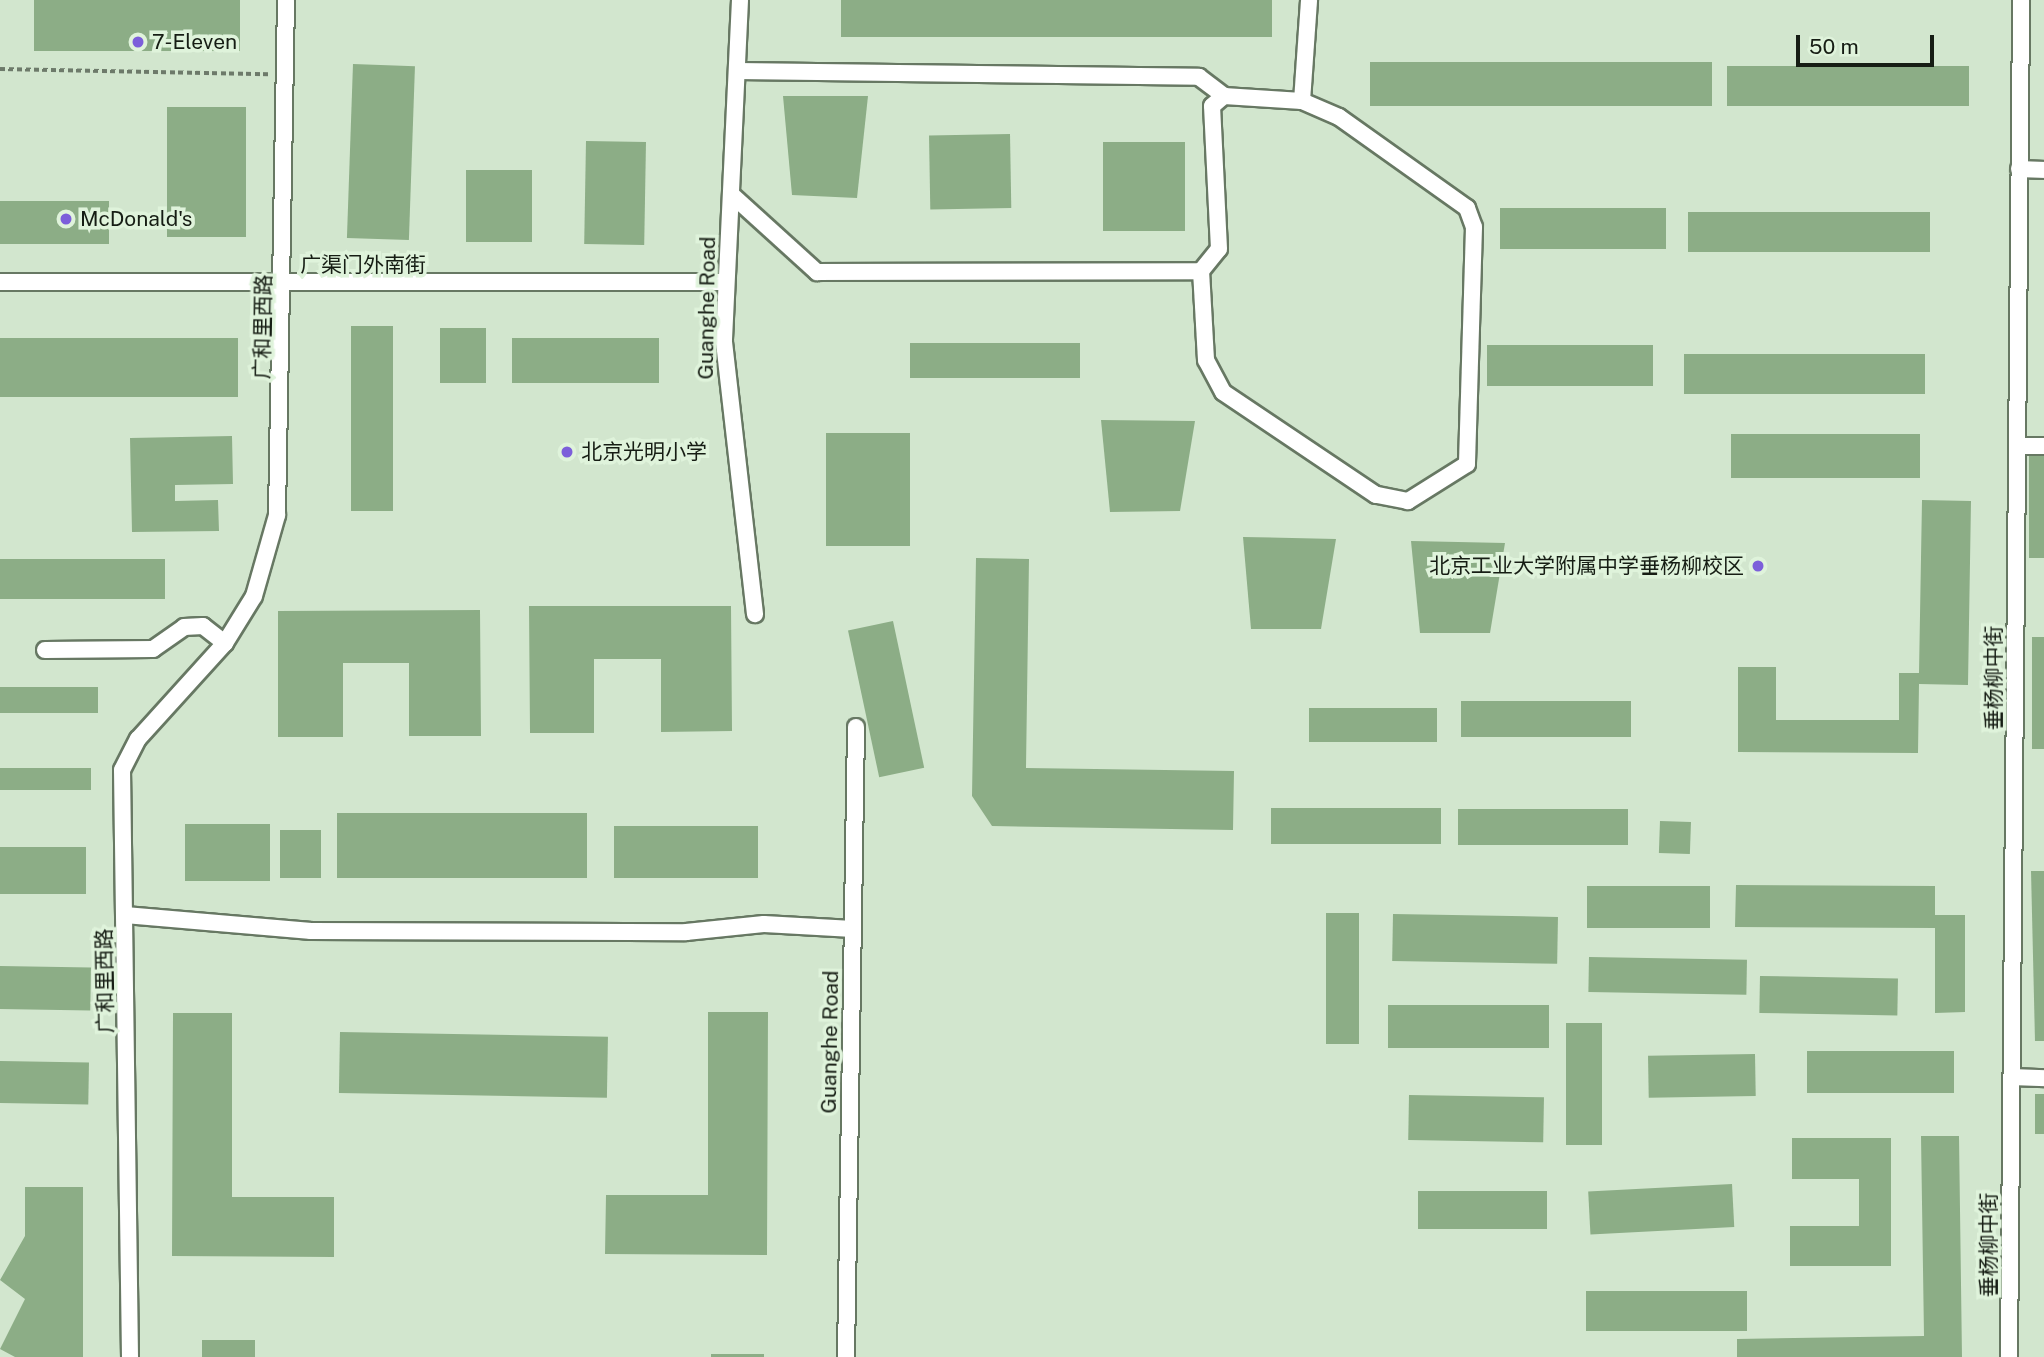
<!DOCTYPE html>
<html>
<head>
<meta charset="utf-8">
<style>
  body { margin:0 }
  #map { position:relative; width:2044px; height:1357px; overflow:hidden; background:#d2e6ce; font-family:"Public Sans","Noto Sans SC",sans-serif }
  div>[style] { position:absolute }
  .building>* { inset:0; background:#8cad86; transform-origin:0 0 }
  .path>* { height:3.5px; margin-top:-1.75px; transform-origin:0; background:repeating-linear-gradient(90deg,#6d7a6a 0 5px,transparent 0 8.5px) }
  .roads { filter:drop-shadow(2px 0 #677863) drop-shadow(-2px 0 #677863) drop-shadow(0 2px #677863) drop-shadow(0 -2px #677863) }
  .minor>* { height:16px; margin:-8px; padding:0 8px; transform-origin:8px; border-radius:8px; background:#fff }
  .dots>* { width:19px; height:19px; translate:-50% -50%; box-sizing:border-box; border:4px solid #dff3db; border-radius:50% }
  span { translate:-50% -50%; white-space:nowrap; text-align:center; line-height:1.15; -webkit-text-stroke:7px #dff3db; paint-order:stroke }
  .poi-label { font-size:21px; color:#161d14 }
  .left { translate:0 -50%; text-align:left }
  .right { translate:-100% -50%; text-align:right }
  .street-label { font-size:21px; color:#161d14 }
  .scale { position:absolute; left:1796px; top:35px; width:138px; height:32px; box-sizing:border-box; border:4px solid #161d14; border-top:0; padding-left:9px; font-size:21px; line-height:24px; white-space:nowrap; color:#161d14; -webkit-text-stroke:5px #dff3db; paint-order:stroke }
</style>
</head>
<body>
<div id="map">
  <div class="building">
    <i style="left:34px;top:0;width:206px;height:51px"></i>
    <i style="left:841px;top:0;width:431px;height:37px"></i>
    <i style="left:1712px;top:62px;width:44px;height:342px;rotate:90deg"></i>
    <i style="left:353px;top:64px;width:62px;height:174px;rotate:2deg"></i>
    <i style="left:1727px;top:66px;width:242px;height:40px"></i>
    <i style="clip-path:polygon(783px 96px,868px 96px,857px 198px,792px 195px)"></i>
    <i style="left:167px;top:107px;width:79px;height:130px"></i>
    <i style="left:1010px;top:134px;width:74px;height:81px;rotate:89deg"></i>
    <i style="left:586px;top:141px;width:60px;height:103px;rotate:1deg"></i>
    <i style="left:1103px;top:142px;width:82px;height:89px"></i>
    <i style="left:532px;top:170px;width:72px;height:66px;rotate:90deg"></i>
    <i style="left:109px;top:201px;width:43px;height:109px;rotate:90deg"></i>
    <i style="left:1500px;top:208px;width:166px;height:41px"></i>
    <i style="left:1688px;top:212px;width:242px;height:40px"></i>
    <i style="left:351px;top:326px;width:42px;height:185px"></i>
    <i style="left:486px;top:328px;width:55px;height:46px;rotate:90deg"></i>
    <i style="left:0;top:338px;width:238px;height:59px"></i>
    <i style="left:512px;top:338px;width:147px;height:45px"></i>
    <i style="left:910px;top:343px;width:170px;height:35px"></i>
    <i style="left:1487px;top:345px;width:166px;height:41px"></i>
    <i style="left:1684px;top:354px;width:241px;height:40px"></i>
    <i style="clip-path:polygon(1101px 420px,1195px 421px,1180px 511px,1110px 512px)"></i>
    <i style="left:826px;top:433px;width:84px;height:113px"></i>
    <i style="left:1731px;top:434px;width:189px;height:44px"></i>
    <i style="clip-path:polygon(232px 436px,233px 484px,175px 485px,175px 501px,218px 500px,219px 531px,132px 532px,130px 438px)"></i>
    <i style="left:2029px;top:454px;width:15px;height:104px"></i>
    <i style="clip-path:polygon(1922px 500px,1971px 501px,1968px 685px,1919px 684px,1918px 753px,1738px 752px,1738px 667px,1776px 667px,1776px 720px,1899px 720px,1899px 673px,1919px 673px)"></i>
    <i style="clip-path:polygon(1243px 537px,1336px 539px,1321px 629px,1251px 629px)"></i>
    <i style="clip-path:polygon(1411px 541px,1505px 543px,1490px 633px,1420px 633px)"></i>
    <i style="clip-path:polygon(976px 558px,1029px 559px,1026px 768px,1234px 771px,1233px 830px,992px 826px,972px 796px)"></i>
    <i style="left:0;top:559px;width:165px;height:40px"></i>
    <i style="clip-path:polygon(529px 606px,731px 606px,732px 731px,661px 732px,661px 659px,594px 659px,594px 733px,530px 733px)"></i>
    <i style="clip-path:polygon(480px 610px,481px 736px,409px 736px,409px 663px,343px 663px,343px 737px,278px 737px,278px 611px)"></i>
    <i style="left:893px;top:621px;width:150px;height:46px;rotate:78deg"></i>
    <i style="left:2032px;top:637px;width:12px;height:112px"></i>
    <i style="left:0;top:687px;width:98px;height:26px"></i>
    <i style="left:1461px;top:701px;width:170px;height:36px"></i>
    <i style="left:1437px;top:708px;width:34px;height:128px;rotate:90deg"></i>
    <i style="left:0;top:768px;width:91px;height:22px"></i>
    <i style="left:1271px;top:808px;width:170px;height:36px"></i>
    <i style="left:1458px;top:809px;width:170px;height:36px"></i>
    <i style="left:337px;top:813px;width:250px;height:65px"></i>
    <i style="left:1660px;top:821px;width:31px;height:32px;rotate:2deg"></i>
    <i style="left:270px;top:824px;width:57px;height:85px;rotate:90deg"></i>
    <i style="left:614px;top:826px;width:144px;height:52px"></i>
    <i style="left:280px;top:830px;width:41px;height:48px"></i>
    <i style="left:0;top:847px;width:86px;height:47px"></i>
    <i style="clip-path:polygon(2031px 871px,2044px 871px,2044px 1041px,2035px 1041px)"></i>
    <i style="clip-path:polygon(1736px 885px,1935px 886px,1935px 915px,1965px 915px,1965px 1012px,1935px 1013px,1935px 928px,1735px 927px)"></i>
    <i style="left:1587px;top:886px;width:123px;height:42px"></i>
    <i style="left:1326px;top:913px;width:33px;height:131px"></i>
    <i style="left:1393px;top:914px;width:165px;height:47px;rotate:1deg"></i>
    <i style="left:1589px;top:957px;width:158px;height:35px;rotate:1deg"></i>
    <i style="left:0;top:966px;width:91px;height:43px;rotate:1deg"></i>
    <i style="left:1760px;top:976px;width:138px;height:37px;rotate:1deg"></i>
    <i style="left:1388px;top:1005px;width:161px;height:43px"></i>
    <i style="clip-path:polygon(708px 1012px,768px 1012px,767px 1255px,605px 1254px,606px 1195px,708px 1195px)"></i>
    <i style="clip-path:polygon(173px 1013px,232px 1013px,232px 1197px,334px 1197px,334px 1257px,172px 1256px)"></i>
    <i style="left:1566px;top:1023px;width:36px;height:122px"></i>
    <i style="left:340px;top:1032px;width:268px;height:61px;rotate:1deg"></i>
    <i style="left:1807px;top:1051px;width:147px;height:42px"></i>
    <i style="left:1755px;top:1054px;width:42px;height:107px;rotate:89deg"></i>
    <i style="left:0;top:1061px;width:89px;height:42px;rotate:1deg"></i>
    <i style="left:2035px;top:1094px;width:9px;height:40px"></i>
    <i style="left:1409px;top:1095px;width:135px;height:45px;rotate:1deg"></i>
    <i style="clip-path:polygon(1921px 1136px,1959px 1136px,1962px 1357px,1737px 1357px,1737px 1339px,1924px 1336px)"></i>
    <i style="clip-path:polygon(1792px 1138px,1891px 1138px,1891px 1266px,1790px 1266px,1790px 1226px,1859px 1226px,1859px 1179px,1792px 1179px)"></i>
    <i style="left:1732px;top:1184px;width:43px;height:144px;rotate:87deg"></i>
    <i style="clip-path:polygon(25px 1187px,83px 1187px,83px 1357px,15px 1357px,0 1349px,25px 1299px,0 1280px,25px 1236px)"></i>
    <i style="left:1418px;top:1191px;width:129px;height:38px"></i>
    <i style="left:1586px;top:1291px;width:161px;height:40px"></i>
    <i style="left:202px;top:1340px;width:53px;height:17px"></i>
    <i style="left:711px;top:1354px;width:53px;height:3px"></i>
  </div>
  <div class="path">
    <i style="left:0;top:69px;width:270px;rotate:1.1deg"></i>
  </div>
  <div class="roads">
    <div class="minor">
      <i style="left:740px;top:0;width:342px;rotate:92.7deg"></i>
      <i style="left:724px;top:342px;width:274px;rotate:83.5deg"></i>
      <i style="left:737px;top:71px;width:462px;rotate:0.7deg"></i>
      <i style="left:1199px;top:77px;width:31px;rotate:37deg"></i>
      <i style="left:1302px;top:101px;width:101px;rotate:-86deg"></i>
      <i style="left:2019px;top:169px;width:25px;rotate:2deg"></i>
      <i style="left:732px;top:195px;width:115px;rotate:42.2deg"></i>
      <i style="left:817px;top:272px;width:384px;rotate:-0.1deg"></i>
      <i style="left:1201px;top:271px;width:28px;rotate:-51deg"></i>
      <i style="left:1219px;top:249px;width:143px;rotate:-92.8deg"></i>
      <i style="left:1212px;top:106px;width:16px;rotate:-40deg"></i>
      <i style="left:1224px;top:96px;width:78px;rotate:3.7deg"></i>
      <i style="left:1302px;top:101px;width:40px;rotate:23.4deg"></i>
      <i style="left:1339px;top:117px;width:157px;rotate:35.4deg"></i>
      <i style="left:1467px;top:208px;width:20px;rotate:70deg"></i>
      <i style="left:1474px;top:227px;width:237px;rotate:91.7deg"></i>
      <i style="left:1467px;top:464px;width:70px;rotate:147.9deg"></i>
      <i style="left:1408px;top:501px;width:33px;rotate:-169deg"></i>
      <i style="left:1376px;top:495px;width:184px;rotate:-146.1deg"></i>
      <i style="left:1223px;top:392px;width:36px;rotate:-118deg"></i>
      <i style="left:1206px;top:360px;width:89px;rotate:-93.2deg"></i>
      <i style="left:0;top:282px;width:725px"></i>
      <i style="left:2017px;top:446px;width:27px"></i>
      <i style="left:45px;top:650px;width:108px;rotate:-0.5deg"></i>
      <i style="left:153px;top:649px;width:38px;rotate:-35deg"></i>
      <i style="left:184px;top:627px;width:19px;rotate:-3deg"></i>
      <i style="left:203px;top:626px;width:28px;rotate:38deg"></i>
      <i style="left:125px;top:915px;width:187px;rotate:4.9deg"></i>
      <i style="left:311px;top:931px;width:375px;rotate:0.2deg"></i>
      <i style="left:686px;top:932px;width:78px;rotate:-5.9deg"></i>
      <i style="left:764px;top:924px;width:89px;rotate:3.2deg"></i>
      <i style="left:2012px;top:1077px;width:32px;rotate:2deg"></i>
      <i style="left:130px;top:1357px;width:587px;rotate:-90.78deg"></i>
      <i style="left:122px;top:770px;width:35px;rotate:-63deg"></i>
      <i style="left:138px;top:739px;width:130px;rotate:-47.8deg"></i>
      <i style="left:225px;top:643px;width:55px;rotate:-58.3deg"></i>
      <i style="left:254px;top:596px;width:84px;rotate:-74.1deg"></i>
      <i style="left:277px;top:515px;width:515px;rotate:-89deg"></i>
      <i style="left:846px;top:1357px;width:630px;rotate:-89.09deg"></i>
      <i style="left:2009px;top:1357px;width:1357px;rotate:-89.49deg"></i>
    </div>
  </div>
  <div class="dots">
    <i style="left:138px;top:42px;background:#7c5fda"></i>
    <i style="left:66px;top:219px;background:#7c5fda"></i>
    <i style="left:567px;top:452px;background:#7c5fda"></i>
    <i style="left:1758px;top:566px;background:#7c5fda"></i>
  </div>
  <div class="poi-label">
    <span class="left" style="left:152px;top:42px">7-Eleven</span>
    <span class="left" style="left:80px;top:219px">McDonald's</span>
    <span class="left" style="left:581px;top:452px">北京光明小学</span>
    <span class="right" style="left:1744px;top:566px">北京工业大学附属中学垂杨柳校区</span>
  </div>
  <div class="street-label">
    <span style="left:363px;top:265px">广渠门外南街</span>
    <span style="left:707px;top:308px;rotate:-89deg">Guanghe Road</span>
    <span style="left:263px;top:327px;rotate:-89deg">广和里西路</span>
    <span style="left:1994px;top:678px;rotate:-90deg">垂杨柳中街</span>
    <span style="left:105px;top:981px;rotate:-91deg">广和里西路</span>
    <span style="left:830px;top:1042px;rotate:-89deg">Guanghe Road</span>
    <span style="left:1989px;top:1245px;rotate:-90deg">垂杨柳中街</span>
  </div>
  <div class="scale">50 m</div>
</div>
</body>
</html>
